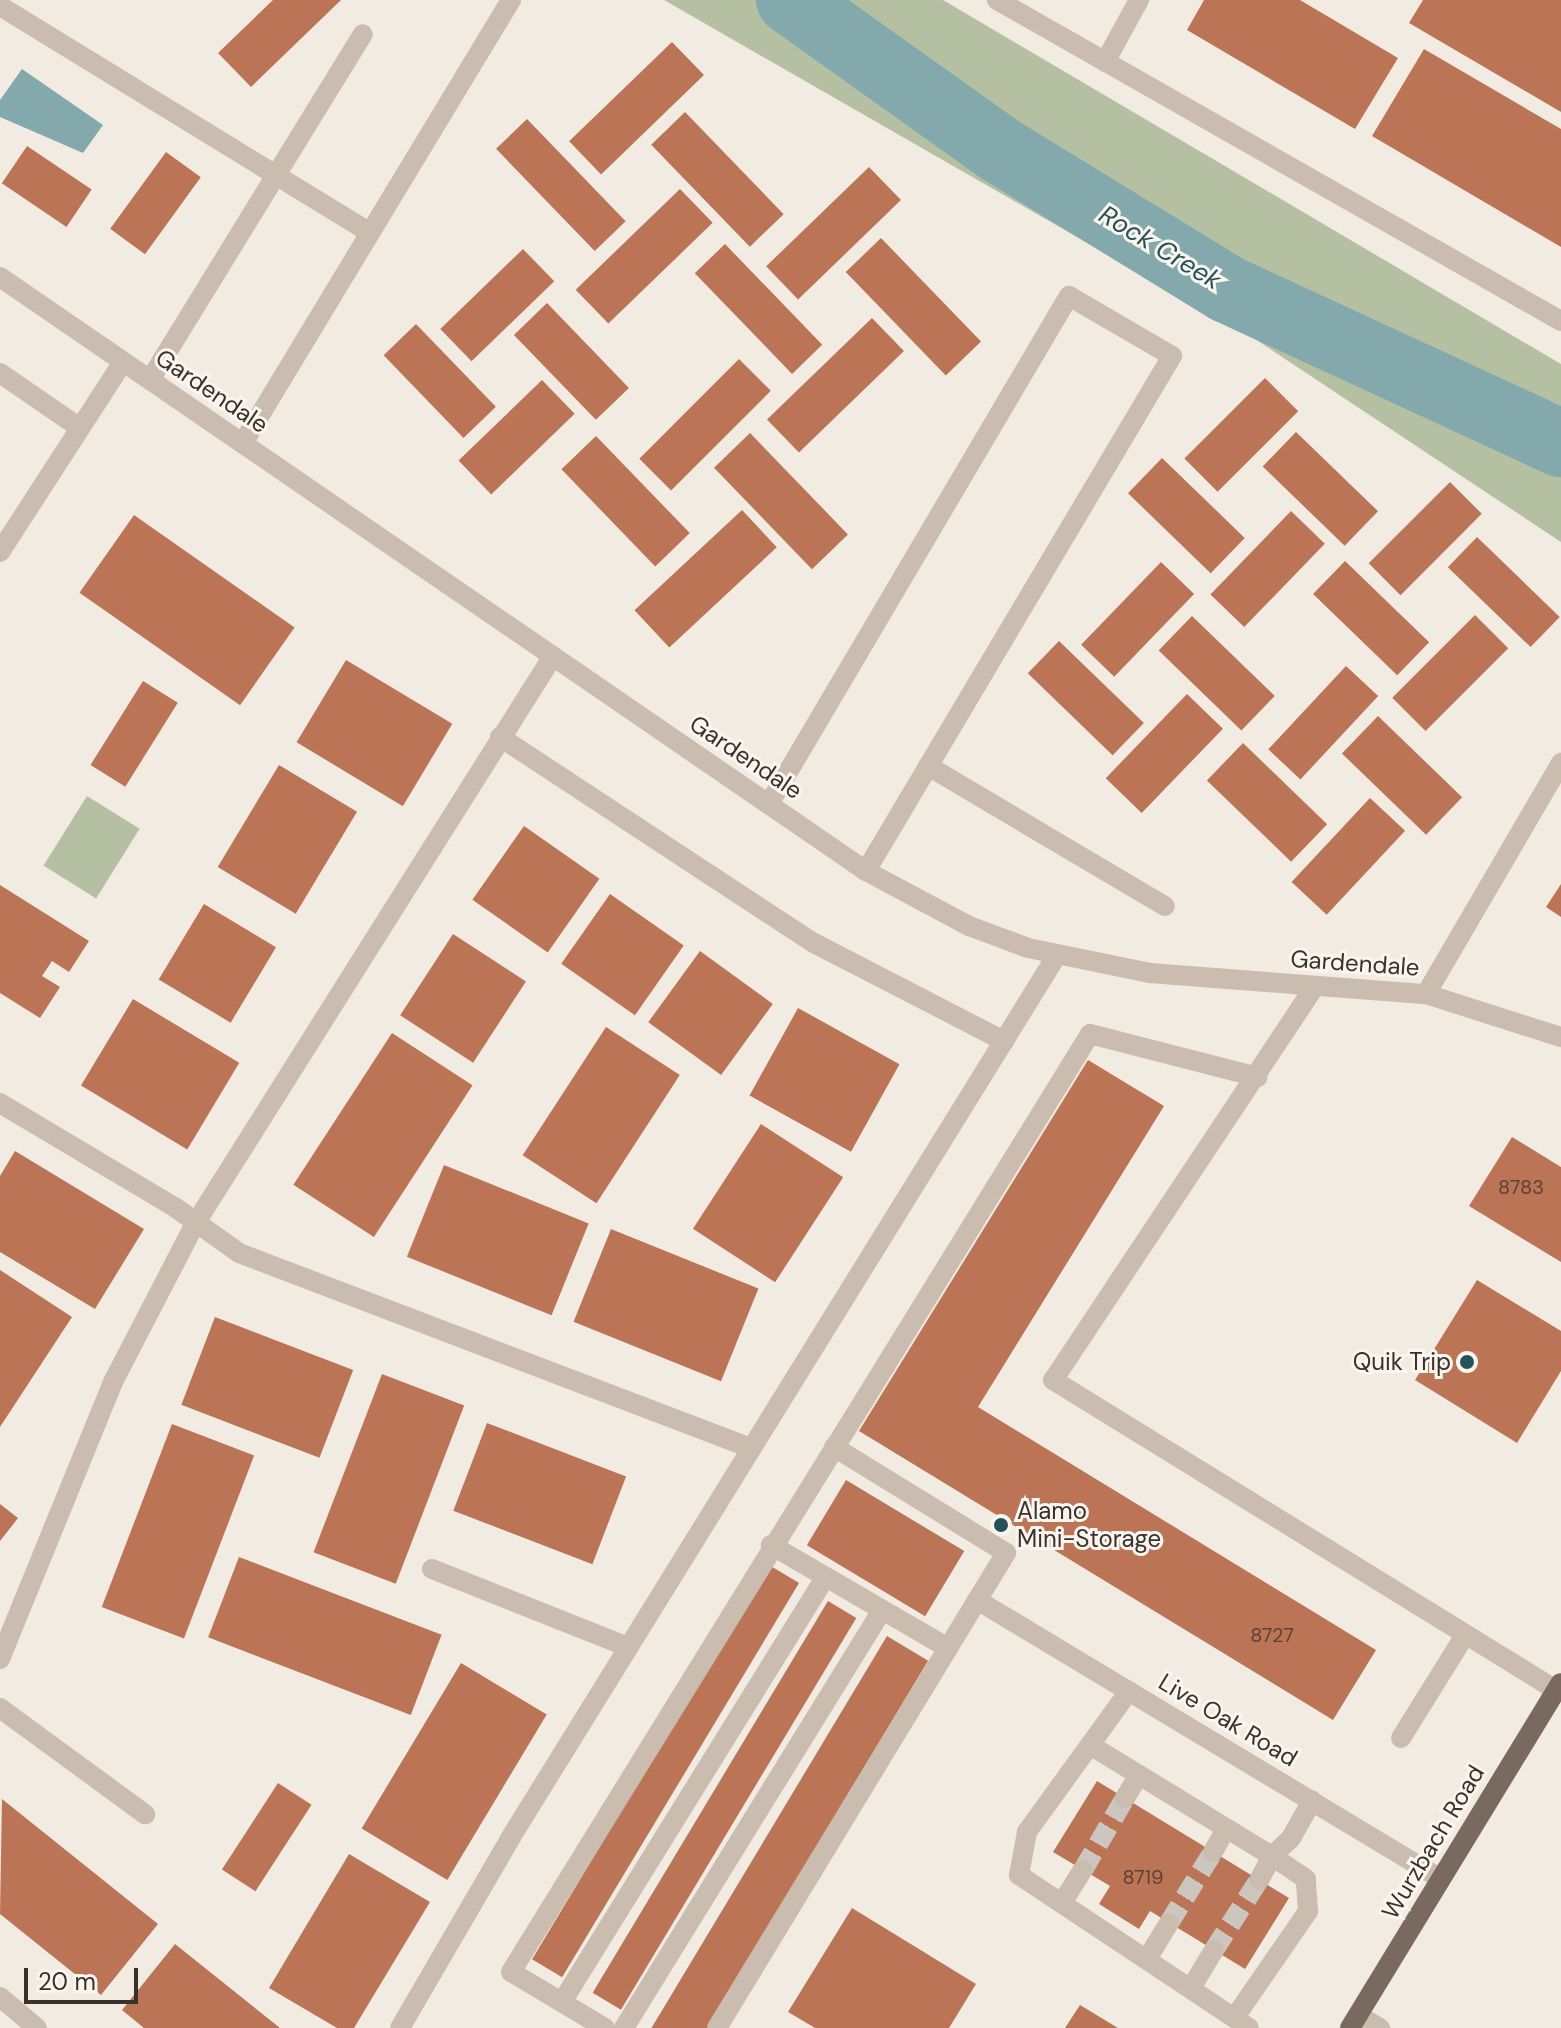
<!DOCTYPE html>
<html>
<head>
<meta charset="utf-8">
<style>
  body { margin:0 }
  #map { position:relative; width:1561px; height:2028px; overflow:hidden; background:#f2ebe2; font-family:"DM Sans",sans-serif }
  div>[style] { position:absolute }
  .green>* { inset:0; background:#b5c0a3; transform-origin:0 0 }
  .water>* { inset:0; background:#84a9ad }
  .river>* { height:68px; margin:-34px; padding:0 34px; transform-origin:34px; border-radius:34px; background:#84a9ad }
  .building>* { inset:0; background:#bc7457; transform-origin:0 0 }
  .minor-tunnel>* { height:20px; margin-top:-10px; transform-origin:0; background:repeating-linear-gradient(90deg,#cdc6be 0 20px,transparent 0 30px) }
  .minor>* { height:20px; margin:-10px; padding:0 10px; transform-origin:10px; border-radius:10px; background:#cabcaf }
  .major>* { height:20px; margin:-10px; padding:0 10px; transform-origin:10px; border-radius:10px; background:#79695f }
  .dots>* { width:22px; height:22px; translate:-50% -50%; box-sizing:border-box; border:4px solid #faf5ef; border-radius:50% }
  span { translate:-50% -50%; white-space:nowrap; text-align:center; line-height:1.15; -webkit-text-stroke:6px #faf5ef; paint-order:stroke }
  .number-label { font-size:20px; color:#5a4237 }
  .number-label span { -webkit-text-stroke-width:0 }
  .street-label { font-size:24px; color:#39312c }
  .poi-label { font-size:24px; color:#39312c }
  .right { translate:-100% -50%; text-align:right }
  .left { translate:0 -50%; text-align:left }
  .water-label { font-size:26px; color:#255257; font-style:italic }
  .scale { position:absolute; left:24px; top:1968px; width:114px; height:36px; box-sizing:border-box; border:4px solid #39312c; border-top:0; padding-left:10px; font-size:24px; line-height:28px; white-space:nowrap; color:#39312c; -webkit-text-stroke:6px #faf5ef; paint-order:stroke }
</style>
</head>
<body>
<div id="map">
  <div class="green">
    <i style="clip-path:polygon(664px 0,943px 0,1561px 364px,1561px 542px,1258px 341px)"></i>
    <i style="left:87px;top:796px;width:62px;height:82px;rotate:32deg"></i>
  </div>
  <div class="water">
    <i style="clip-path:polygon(22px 69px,103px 125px,83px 153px,0 117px,0 100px)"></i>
  </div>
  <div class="river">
    <i style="left:790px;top:0;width:260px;rotate:35.5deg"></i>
    <i style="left:1002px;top:151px;width:264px;rotate:31.5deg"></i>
    <i style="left:1227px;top:289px;width:368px;rotate:24.8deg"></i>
  </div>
  <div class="building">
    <i style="clip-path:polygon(273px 0,341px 0,251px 87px,218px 53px)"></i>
    <i style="clip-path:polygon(1204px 0,1300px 0,1398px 58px,1355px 129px,1187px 30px)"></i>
    <i style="clip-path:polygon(1423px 0,1561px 0,1561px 112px,1409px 23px)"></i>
    <i style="left:672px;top:42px;width:46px;height:143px;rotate:46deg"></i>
    <i style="clip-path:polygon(1424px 49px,1561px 129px,1561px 247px,1372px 136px)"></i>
    <i style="left:685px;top:112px;width:142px;height:47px;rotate:46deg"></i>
    <i style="left:527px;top:119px;width:142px;height:43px;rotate:46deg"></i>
    <i style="left:27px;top:146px;width:78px;height:45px;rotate:34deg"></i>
    <i style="left:166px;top:152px;width:43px;height:95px;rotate:36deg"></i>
    <i style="left:869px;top:167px;width:46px;height:143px;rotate:46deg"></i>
    <i style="left:680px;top:189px;width:47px;height:145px;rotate:46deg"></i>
    <i style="left:881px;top:238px;width:144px;height:49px;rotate:46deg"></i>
    <i style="left:725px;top:244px;width:140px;height:42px;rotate:46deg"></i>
    <i style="left:523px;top:249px;width:45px;height:115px;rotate:46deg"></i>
    <i style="left:547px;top:303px;width:118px;height:46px;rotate:46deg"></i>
    <i style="left:872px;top:318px;width:46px;height:146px;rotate:46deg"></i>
    <i style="left:416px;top:324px;width:115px;height:45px;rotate:46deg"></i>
    <i style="left:739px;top:359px;width:45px;height:141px;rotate:45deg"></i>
    <i style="left:1265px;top:378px;width:47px;height:114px;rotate:45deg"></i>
    <i style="left:542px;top:380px;width:47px;height:116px;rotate:46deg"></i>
    <i style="left:1296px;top:432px;width:114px;height:48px;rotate:44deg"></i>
    <i style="left:750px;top:433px;width:141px;height:50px;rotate:46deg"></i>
    <i style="left:596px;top:436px;width:135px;height:48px;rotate:46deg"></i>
    <i style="left:1162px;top:458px;width:115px;height:49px;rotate:44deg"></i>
    <i style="left:1450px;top:482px;width:45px;height:115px;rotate:45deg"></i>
    <i style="left:742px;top:510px;width:51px;height:147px;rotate:47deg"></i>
    <i style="left:1291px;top:511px;width:47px;height:116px;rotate:44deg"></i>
    <i style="left:134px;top:515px;width:196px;height:95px;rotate:35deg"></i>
    <i style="left:1477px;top:537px;width:115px;height:42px;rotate:44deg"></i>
    <i style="left:1345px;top:561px;width:117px;height:46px;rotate:44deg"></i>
    <i style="left:1161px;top:562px;width:46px;height:115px;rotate:44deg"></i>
    <i style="left:1475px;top:615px;width:47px;height:117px;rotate:45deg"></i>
    <i style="left:1192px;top:616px;width:115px;height:48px;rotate:44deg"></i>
    <i style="left:1059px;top:641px;width:118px;height:45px;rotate:44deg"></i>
    <i style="left:346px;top:660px;width:124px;height:96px;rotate:31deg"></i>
    <i style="left:1346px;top:666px;width:44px;height:114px;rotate:43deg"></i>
    <i style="left:143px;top:681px;width:41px;height:99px;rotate:32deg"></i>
    <i style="left:1187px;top:694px;width:50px;height:117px;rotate:44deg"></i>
    <i style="left:1378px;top:716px;width:117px;height:52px;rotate:44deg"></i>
    <i style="left:1243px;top:743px;width:117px;height:52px;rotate:44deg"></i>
    <i style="left:279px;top:765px;width:91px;height:119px;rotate:31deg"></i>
    <i style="left:1370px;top:798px;width:48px;height:115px;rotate:43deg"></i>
    <i style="left:524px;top:826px;width:92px;height:90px;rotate:35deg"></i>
    <i style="clip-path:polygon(1561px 884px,1561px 917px,1546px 907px)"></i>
    <i style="clip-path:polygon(0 885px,89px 941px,69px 972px,52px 961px,42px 976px,60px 987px,40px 1018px,0 993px)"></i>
    <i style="left:610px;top:894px;width:90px;height:85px;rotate:35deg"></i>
    <i style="left:204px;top:904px;width:84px;height:88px;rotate:31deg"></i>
    <i style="left:453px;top:934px;width:87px;height:97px;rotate:33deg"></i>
    <i style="left:700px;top:951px;width:90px;height:88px;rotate:36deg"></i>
    <i style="left:133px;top:999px;width:124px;height:101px;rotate:31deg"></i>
    <i style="left:798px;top:1008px;width:116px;height:100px;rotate:29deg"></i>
    <i style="left:606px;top:1027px;width:88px;height:153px;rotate:33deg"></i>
    <i style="left:392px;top:1033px;width:96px;height:181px;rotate:33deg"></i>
    <i style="clip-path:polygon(1088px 1060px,1164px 1106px,978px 1407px,1376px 1650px,1333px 1720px,859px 1431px)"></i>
    <i style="left:761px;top:1124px;width:98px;height:125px;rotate:33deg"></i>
    <i style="clip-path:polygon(1512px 1137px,1561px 1167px,1561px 1262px,1469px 1206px)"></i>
    <i style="clip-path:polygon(15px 1151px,144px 1229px,95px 1309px,0 1252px,0 1176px)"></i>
    <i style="left:444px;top:1165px;width:156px;height:99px;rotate:22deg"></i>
    <i style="left:611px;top:1229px;width:159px;height:100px;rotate:22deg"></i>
    <i style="clip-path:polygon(0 1270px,72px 1317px,0 1427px)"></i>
    <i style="clip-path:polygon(1477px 1280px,1561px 1331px,1561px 1371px,1517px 1443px,1415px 1380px)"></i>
    <i style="left:215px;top:1317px;width:148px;height:94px;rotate:21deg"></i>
    <i style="left:382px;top:1374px;width:88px;height:191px;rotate:21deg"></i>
    <i style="left:487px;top:1423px;width:149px;height:94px;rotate:21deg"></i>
    <i style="left:172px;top:1424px;width:88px;height:196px;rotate:21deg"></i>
    <i style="left:846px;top:1480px;width:138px;height:76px;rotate:31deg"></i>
    <i style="clip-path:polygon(0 1504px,18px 1518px,0 1541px)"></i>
    <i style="left:239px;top:1557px;width:217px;height:86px;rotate:21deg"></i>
    <i style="left:769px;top:1565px;width:35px;height:460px;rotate:31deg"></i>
    <i style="left:828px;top:1601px;width:33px;height:457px;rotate:31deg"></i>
    <i style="left:887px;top:1636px;width:48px;height:461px;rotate:31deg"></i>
    <i style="left:461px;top:1663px;width:100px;height:193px;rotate:31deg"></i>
    <i style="clip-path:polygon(1097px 1781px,1289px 1898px,1245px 1969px,1150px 1911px,1139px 1929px,1099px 1904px,1110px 1886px,1053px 1852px)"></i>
    <i style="left:278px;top:1783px;width:40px;height:103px;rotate:33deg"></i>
    <i style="clip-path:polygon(2px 1799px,158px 1924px,101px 1995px,0 1914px)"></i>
    <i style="clip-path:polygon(349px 1854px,430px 1902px,354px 2028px,337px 2028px,269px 1988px)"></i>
    <i style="clip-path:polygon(852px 1908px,976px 1984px,949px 2028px,815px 2028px,788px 2012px)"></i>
    <i style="clip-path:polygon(175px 1944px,280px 2028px,144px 2028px,122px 2010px)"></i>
    <i style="clip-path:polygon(1080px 2005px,1118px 2028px,1065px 2028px)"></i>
  </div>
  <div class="minor-tunnel">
    <i style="left:1083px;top:1870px;width:83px;rotate:-59.7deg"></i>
    <i style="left:1169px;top:1923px;width:84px;rotate:-58.2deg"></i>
    <i style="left:1214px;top:1950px;width:83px;rotate:-57.3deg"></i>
  </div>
  <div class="minor">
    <i style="left:997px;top:0;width:649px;rotate:29.65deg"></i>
    <i style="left:0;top:6px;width:434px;rotate:31.5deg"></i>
    <i style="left:1105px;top:62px;width:71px;rotate:-61.3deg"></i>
    <i style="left:0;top:277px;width:1050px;rotate:34.45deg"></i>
    <i style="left:866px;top:871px;width:117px;rotate:28.1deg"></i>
    <i style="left:969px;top:926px;width:63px;rotate:20.4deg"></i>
    <i style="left:1028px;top:948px;width:125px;rotate:11.6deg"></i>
    <i style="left:1150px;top:973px;width:277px;rotate:4.4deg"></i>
    <i style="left:1426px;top:994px;width:142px;rotate:17.7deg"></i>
    <i style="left:0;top:373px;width:97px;rotate:34.5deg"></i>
    <i style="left:150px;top:380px;width:406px;rotate:-58.4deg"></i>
    <i style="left:243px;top:443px;width:518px;rotate:-58.83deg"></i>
    <i style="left:0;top:552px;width:226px;rotate:-57.1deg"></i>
    <i style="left:500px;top:737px;width:376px;rotate:33.3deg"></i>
    <i style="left:814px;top:943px;width:214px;rotate:27.3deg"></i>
    <i style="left:928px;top:766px;width:275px;rotate:30.6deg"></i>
    <i style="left:769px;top:804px;width:590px;rotate:-59.44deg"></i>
    <i style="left:1069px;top:296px;width:119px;rotate:30.2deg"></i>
    <i style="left:1172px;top:356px;width:599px;rotate:120.72deg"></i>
    <i style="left:1315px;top:986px;width:473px;rotate:123.6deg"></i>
    <i style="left:1053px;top:1380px;width:591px;rotate:31.65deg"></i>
    <i style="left:1426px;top:994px;width:268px;rotate:-59.7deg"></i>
    <i style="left:0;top:1103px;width:205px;rotate:30.8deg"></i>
    <i style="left:176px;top:1208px;width:77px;rotate:35.5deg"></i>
    <i style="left:239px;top:1253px;width:548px;rotate:20.85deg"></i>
    <i style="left:834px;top:1447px;width:202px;rotate:31.6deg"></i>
    <i style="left:1006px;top:1553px;width:111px;rotate:121.4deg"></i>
    <i style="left:432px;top:1569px;width:211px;rotate:21.7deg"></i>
    <i style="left:977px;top:1600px;width:541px;rotate:31.02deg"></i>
    <i style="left:0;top:1659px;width:301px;rotate:-67.8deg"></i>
    <i style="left:114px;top:1380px;width:176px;rotate:-62.6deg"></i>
    <i style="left:195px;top:1224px;width:671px;rotate:-57.78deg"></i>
    <i style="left:1129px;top:1691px;width:174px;rotate:125.9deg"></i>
    <i style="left:1027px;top:1832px;width:44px;rotate:100.5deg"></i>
    <i style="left:1019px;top:1875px;width:276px;rotate:33.6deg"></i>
    <i style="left:0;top:1708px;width:180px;rotate:36.2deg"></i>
    <i style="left:1401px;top:1738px;width:121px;rotate:-58.1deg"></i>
    <i style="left:1090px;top:1745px;width:213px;rotate:31.4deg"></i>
    <i style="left:1272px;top:1856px;width:26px;rotate:-43deg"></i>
    <i style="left:1291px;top:1838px;width:43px;rotate:-60.4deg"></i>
    <i style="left:1125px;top:1798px;width:27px;rotate:-59deg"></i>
    <i style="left:1213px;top:1852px;width:26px;rotate:-61deg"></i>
    <i style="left:1062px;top:1903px;width:39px;rotate:-58deg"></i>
    <i style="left:1147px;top:1959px;width:42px;rotate:-58.6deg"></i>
    <i style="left:1191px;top:1988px;width:44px;rotate:-58.8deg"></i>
    <i style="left:0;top:1997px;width:48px;rotate:40deg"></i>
    <i style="left:562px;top:2002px;width:500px;rotate:-58.2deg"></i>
    <i style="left:1358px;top:2015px;width:26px;rotate:31deg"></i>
    <i style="left:1235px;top:2017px;width:129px;rotate:-55.4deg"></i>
    <i style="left:1308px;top:1911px;width:32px;rotate:-94deg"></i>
    <i style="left:1306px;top:1879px;width:41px;rotate:-145.9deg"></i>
    <i style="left:1272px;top:1856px;width:27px;rotate:118deg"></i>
    <i style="left:400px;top:2028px;width:221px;rotate:-59.8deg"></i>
    <i style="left:511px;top:1837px;width:1037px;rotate:-58.24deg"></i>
    <i style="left:605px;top:2028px;width:109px;rotate:-149.2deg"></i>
    <i style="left:511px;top:1972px;width:1102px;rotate:-58.31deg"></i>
    <i style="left:1090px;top:1034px;width:173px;rotate:14.4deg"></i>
    <i style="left:624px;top:2028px;width:491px;rotate:-58.3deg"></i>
    <i style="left:717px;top:2028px;width:445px;rotate:-58.7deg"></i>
    <i style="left:948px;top:1648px;width:205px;rotate:-149.8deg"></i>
  </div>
  <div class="major">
    <i style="left:1350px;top:2028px;width:404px;rotate:-58.6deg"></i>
  </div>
  <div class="dots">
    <i style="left:1467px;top:1362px;background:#255257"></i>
    <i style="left:1001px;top:1525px;background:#255257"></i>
  </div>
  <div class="number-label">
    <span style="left:1521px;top:1187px">8783</span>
    <span style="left:1272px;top:1635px">8727</span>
    <span style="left:1143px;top:1877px">8719</span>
  </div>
  <div class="street-label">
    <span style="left:212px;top:391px;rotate:34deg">Gardendale</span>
    <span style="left:746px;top:757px;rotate:34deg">Gardendale</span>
    <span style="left:1355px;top:963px;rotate:4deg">Gardendale</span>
    <span style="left:1228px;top:1720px;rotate:31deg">Live Oak Road</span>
    <span style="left:1433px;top:1842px;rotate:-59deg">Wurzbach Road</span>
  </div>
  <div class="poi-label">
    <span class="right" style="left:1451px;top:1362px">Quik Trip</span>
    <span class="left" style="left:1017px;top:1525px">Alamo<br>Mini-Storage</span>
  </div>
  <div class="water-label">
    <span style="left:1160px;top:248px;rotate:31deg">Rock Creek</span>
  </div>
  <div class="scale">20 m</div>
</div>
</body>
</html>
